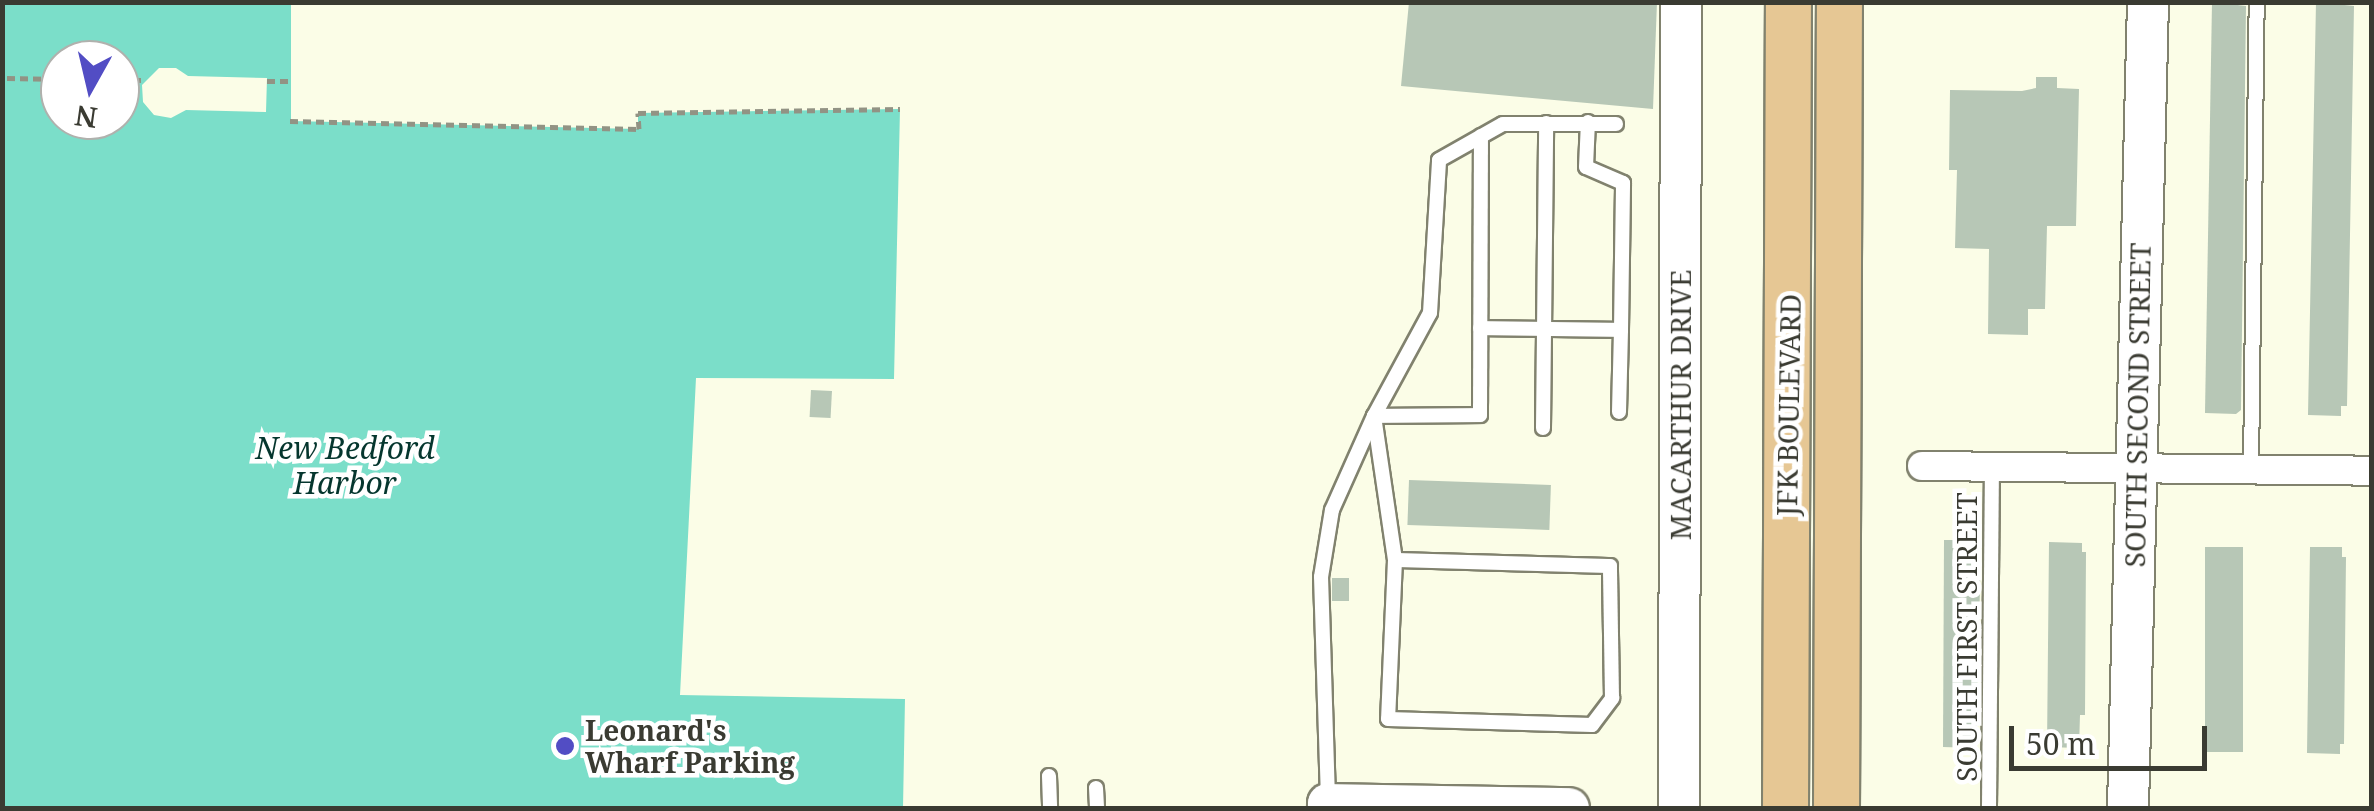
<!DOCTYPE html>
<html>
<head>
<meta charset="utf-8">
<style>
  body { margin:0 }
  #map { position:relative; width:2374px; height:811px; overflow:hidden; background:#fbfde7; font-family:"Noto Serif",serif }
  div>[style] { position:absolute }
  .water>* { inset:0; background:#7bdec9 }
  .pier>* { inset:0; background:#fbfde7 }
  .building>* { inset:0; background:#b7c7b6; transform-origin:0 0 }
  .path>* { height:5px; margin-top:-2.5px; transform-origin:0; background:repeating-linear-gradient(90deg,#929384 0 8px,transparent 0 13px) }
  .roads { filter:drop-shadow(2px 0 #81826e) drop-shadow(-2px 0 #81826e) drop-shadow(0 2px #81826e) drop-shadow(0 -2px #81826e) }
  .lane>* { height:14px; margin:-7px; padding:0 7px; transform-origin:7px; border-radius:7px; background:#fff }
  .street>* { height:28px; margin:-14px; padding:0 14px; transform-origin:14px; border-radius:14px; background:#fff }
  .secondary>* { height:40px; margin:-20px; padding:0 20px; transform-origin:20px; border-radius:20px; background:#fff }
  .primary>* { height:45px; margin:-22.5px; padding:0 22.5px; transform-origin:22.5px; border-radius:22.5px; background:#e6c794 }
  .dots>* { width:28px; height:28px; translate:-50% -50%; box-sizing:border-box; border:5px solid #fff; border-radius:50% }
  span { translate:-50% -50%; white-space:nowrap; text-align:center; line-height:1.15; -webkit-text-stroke:9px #fff; paint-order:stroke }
  .street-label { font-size:28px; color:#3a3b32 }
  .poi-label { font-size:28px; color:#3a3b32; font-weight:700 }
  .left { translate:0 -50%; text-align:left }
  .water-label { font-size:30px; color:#05362e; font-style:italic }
  .frame { position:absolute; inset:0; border:5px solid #3a3b32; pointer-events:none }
  .north { position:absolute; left:40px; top:40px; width:100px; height:100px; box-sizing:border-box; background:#fff; border:2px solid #b0b1ad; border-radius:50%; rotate:188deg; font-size:28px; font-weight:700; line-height:40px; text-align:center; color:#3a3b32 }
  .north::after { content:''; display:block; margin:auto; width:35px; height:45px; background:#524dc4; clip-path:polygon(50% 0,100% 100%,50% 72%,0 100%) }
  .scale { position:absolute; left:2009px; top:726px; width:198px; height:45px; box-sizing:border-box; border:5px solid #3a3b32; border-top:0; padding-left:12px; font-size:30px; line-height:35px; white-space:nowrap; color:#3a3b32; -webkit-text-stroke:8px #fff; paint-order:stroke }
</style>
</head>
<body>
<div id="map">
  <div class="water">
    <i style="clip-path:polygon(evenodd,2px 3px,291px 3px,291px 121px,638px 129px,638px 113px,900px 109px,894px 379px,696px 378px,680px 695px,905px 699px,903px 808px,3px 808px,2px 3px,60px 60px,120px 60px,120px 120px,60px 120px,60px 60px)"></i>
  </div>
  <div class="pier">
    <i style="clip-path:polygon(159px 68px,176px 68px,188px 76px,267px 78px,266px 112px,186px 110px,171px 118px,154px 115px,143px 102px,142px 85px)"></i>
  </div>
  <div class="building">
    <i style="clip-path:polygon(1409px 2px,1657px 2px,1653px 109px,1401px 86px)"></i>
    <i style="clip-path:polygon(2212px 2px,2246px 6px,2241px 410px,2236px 414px,2205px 413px)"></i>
    <i style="clip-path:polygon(2316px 2px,2354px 6px,2347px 406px,2341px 406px,2341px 416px,2308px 415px)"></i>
    <i style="clip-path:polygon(2036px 77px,2057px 77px,2057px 88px,2079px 89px,2076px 226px,2047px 226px,2045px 309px,2028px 309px,2028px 335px,1988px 334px,1989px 249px,1955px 248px,1957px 170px,1949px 170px,1950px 90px,2022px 91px,2036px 88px)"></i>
    <i style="left:811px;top:390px;width:21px;height:27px;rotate:3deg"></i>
    <i style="left:1409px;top:480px;width:142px;height:45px;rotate:2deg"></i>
    <i style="clip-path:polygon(1944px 540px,1978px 540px,1981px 546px,1976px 748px,1943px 747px)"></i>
    <i style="clip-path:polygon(2049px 542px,2082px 543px,2082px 552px,2086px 552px,2085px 715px,2080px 715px,2079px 748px,2047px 747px)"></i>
    <i style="left:2205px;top:547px;width:38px;height:205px"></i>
    <i style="clip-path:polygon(2310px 547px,2342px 547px,2342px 557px,2346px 557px,2344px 744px,2340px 744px,2340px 754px,2307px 753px)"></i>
    <i style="left:1332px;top:578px;width:17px;height:23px"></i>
  </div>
  <div class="path">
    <i style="left:7px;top:78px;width:53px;rotate:1.1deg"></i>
    <i style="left:120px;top:80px;width:25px"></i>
    <i style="left:267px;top:81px;width:24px"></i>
    <i style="left:290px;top:121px;width:349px;rotate:1.3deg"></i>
    <i style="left:639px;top:129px;width:16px;rotate:-94deg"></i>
    <i style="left:638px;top:113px;width:262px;rotate:-0.9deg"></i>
  </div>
  <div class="roads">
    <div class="lane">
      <i style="left:1480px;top:328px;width:141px;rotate:0.8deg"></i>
      <i style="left:1621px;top:330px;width:147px;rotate:-89.2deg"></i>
      <i style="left:1623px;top:183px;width:40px;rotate:-156.6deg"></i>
      <i style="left:1586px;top:167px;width:45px;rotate:-87.5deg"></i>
      <i style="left:1619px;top:412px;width:82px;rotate:-88.6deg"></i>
      <i style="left:1374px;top:416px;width:146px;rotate:81.7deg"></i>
      <i style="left:1395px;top:560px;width:159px;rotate:92.5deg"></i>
      <i style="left:1388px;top:719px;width:204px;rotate:1.7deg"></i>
      <i style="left:1592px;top:725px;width:34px;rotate:-53deg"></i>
      <i style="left:1612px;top:698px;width:132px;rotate:-90.9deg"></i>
      <i style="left:1610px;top:566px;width:215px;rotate:-178.4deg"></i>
      <i style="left:1374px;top:416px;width:106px;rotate:-0.5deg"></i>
      <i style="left:1480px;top:415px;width:279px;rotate:-89.8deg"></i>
      <i style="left:1543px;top:428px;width:305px;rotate:-89.4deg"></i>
      <i style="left:2251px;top:469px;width:467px;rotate:-89.3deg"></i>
      <i style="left:1049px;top:776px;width:32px;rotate:88deg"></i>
      <i style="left:1096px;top:788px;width:20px;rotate:87deg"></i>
      <i style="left:1328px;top:799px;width:222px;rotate:-91.8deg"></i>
      <i style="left:1321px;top:577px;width:68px;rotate:-80.7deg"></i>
      <i style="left:1332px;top:510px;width:103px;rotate:-65.9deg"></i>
      <i style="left:1374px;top:416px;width:117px;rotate:-61.5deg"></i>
      <i style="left:1430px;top:313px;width:153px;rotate:-86.6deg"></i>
      <i style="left:1439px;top:160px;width:73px;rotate:-29.4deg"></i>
      <i style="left:1503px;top:124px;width:113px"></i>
      <i style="left:1989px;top:808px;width:341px;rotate:-89.5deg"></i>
    </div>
    <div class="street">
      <i style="left:1922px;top:466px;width:450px;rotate:0.6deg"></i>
    </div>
    <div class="secondary">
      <i style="left:1328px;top:808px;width:4px;rotate:-90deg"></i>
      <i style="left:1328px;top:804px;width:241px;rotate:1deg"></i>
      <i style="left:1679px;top:808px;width:806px;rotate:-89.86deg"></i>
      <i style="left:2128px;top:808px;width:806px;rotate:-88.58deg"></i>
    </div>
    <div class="primary">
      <i style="left:1785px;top:808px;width:806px;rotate:-89.79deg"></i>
      <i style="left:1836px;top:808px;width:806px;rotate:-89.79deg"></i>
    </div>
  </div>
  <div class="dots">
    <i style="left:565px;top:746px;background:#524dc4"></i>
  </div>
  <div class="street-label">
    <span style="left:1680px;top:405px;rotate:-90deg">MACARTHUR DRIVE</span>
    <span style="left:1788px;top:405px;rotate:-89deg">JFK BOULEVARD</span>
    <span style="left:2137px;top:405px;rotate:-89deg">SOUTH SECOND STREET</span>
    <span style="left:1966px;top:637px;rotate:-90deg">SOUTH FIRST STREET</span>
  </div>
  <div class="poi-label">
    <span class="left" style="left:585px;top:746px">Leonard's<br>Wharf Parking</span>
  </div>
  <div class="water-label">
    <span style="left:345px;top:465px">New Bedford<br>Harbor</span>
  </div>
  <div class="frame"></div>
  <div class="north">N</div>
  <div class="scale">50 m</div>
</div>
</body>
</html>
